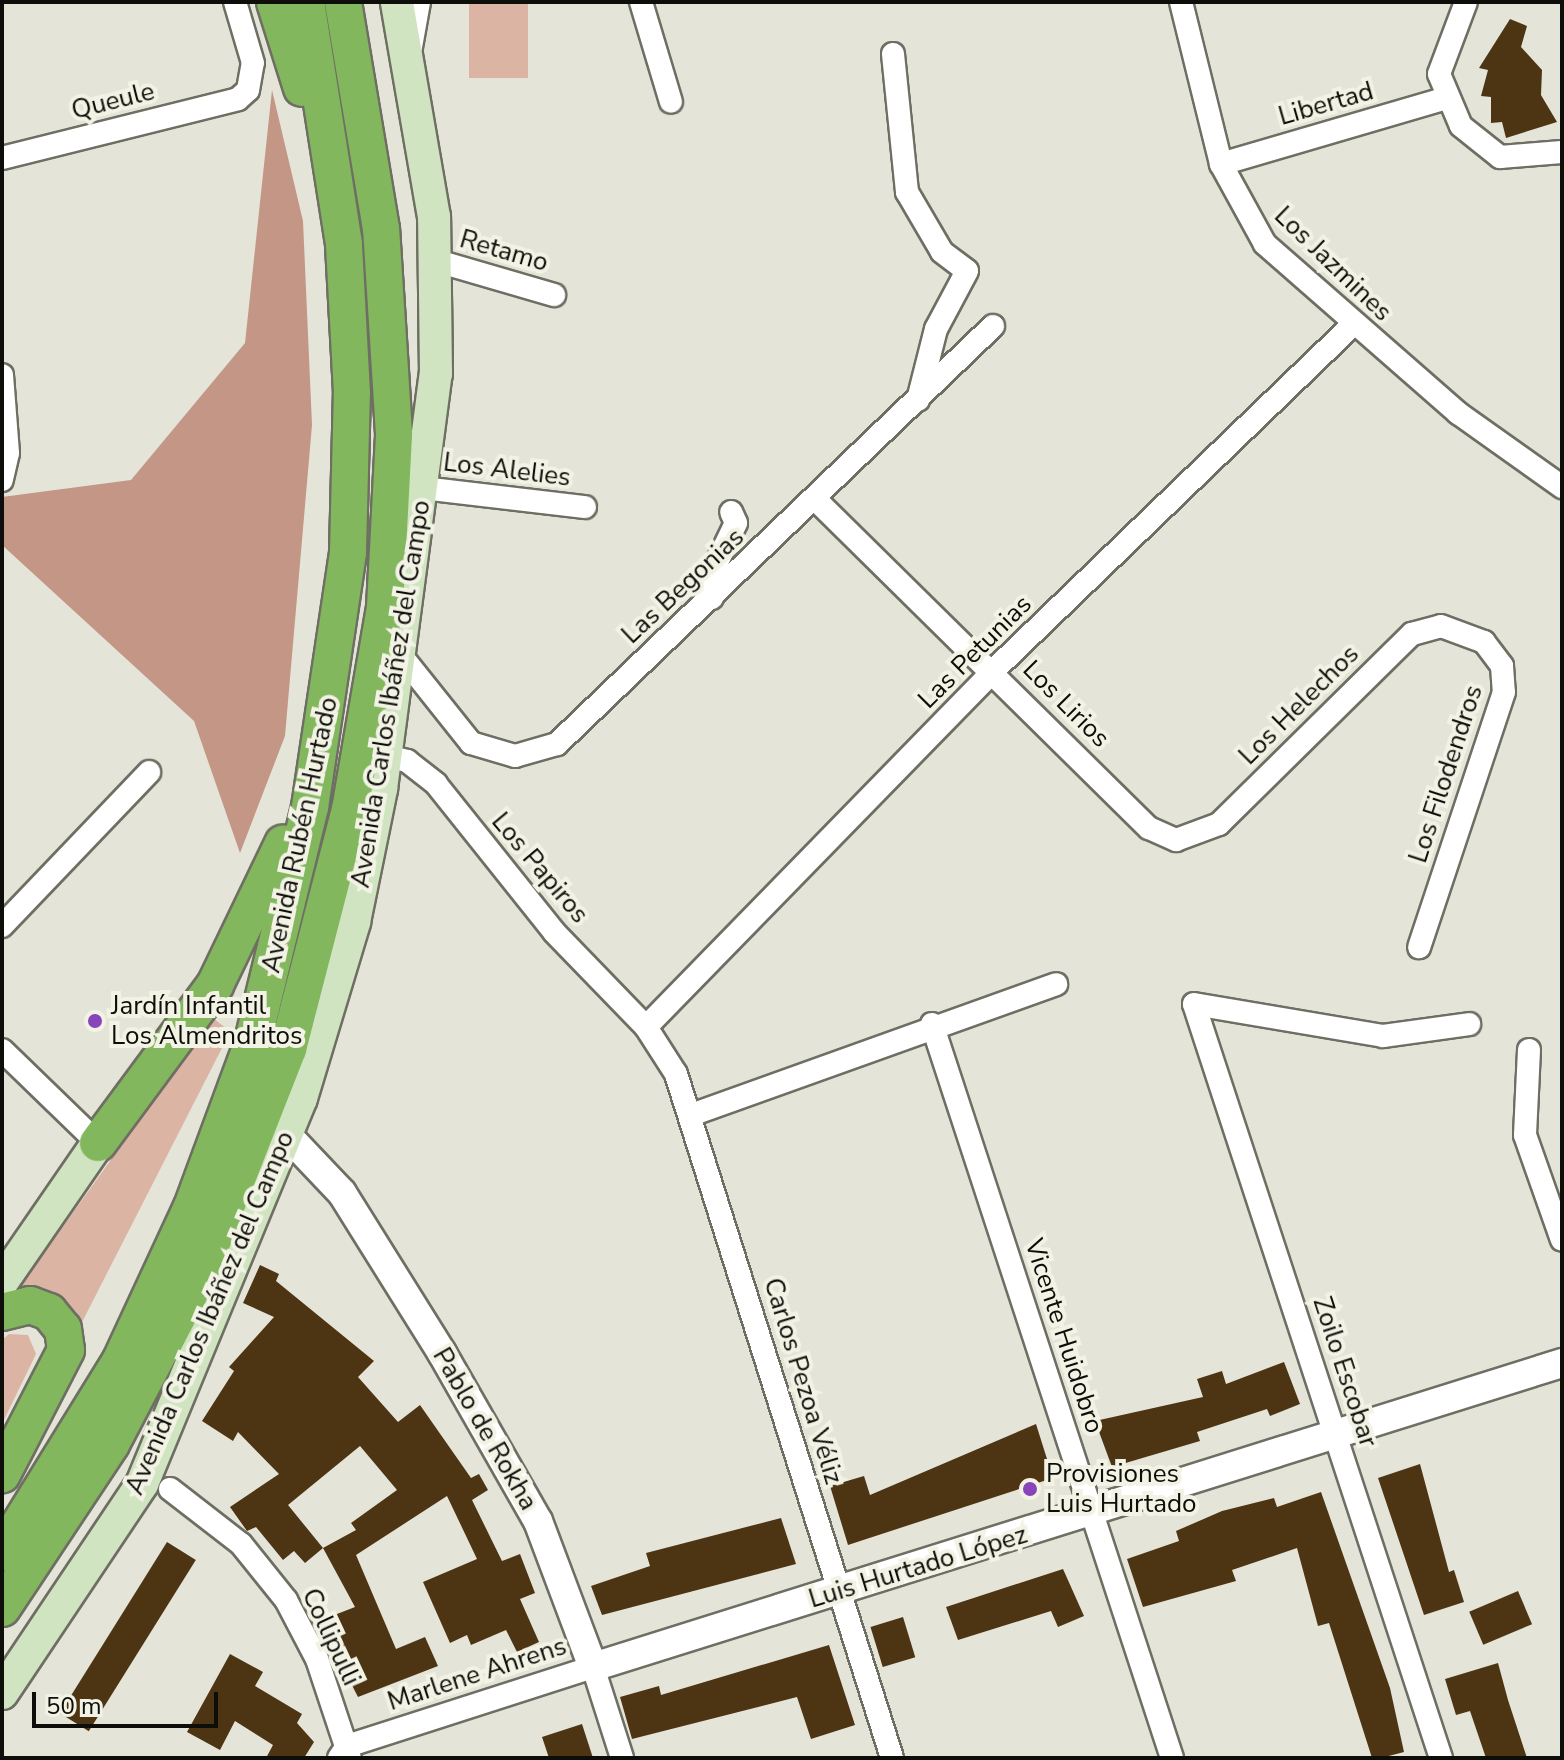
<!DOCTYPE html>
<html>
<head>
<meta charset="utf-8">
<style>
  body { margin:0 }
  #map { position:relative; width:1564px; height:1760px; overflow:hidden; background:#e5e4d8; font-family:"Nunito Sans",sans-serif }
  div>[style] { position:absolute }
  .green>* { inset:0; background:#dcb4a4; transform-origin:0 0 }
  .forest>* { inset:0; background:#c39686 }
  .building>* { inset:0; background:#4d3514; transform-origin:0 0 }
  .roads { filter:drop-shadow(2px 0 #6e6e63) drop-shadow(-2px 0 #6e6e63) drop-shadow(0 2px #6e6e63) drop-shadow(0 -2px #6e6e63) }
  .minor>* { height:22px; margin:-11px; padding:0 11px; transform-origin:11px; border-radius:11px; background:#fff }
  .tertiary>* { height:28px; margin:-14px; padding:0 14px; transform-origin:14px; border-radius:14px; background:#fff }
  .secondary>* { height:32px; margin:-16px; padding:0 16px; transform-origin:16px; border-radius:16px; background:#d0e4c2 }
  .trunk>* { height:36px; margin:-18px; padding:0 18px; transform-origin:18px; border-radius:18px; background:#82b75e }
  .dots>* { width:22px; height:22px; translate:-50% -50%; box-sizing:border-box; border:4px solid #f2f2e5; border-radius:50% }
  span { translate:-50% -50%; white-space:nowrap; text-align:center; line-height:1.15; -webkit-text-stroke:8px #f2f2e5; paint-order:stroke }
  .street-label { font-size:26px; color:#0d0d09 }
  .poi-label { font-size:26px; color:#0d0d09 }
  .left { translate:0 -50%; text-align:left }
  .frame { position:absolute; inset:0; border:4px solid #0d0d09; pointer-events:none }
  .scale { position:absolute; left:32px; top:1692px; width:186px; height:36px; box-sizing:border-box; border:4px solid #0d0d09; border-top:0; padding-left:10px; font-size:24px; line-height:28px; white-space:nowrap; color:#0d0d09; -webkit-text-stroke:6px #f2f2e5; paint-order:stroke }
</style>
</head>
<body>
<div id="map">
  <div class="green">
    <i style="left:469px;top:2px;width:59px;height:76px"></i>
    <i style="clip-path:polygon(213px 1018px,227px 1029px,222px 1048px,76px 1334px,18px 1289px)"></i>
    <i style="clip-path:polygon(9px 1334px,28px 1335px,36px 1354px,2px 1424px,2px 1340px)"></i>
  </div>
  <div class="forest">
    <i style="clip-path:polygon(272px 90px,303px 221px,312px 425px,285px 736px,240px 853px,194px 721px,2px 545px,2px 497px,131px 480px,245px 343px)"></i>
  </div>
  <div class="building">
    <i style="clip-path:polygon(1510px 19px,1527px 26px,1521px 47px,1542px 70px,1541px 95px,1557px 122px,1506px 138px,1502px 122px,1491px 123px,1491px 97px,1481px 96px,1488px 70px,1479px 68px)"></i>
    <i style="clip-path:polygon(evenodd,260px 1265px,279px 1274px,276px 1281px,374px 1361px,358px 1377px,398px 1422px,420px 1405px,471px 1478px,479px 1474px,488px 1490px,472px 1500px,502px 1561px,520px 1554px,535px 1593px,520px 1599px,539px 1642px,517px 1652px,506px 1630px,471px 1645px,467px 1635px,450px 1643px,423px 1582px,477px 1559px,447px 1496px,356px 1555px,396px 1649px,425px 1637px,438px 1666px,358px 1697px,319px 1621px,355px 1607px,323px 1548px,305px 1563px,294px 1551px,283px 1560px,256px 1527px,247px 1531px,230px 1507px,279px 1474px,238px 1432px,233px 1441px,202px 1421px,234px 1371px,229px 1367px,274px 1317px,243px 1303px,260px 1265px,360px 1446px,397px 1490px,351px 1523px,356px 1530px,323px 1548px,288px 1505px,360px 1446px)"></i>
    <i style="clip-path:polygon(1284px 1362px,1300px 1404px,1270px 1416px,1267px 1409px,1197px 1432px,1200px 1441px,1112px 1467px,1095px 1421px,1203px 1397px,1197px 1379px,1222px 1371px,1226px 1384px)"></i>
    <i style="clip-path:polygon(1036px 1424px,1053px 1478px,848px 1545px,830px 1486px,864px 1476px,870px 1495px)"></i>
    <i style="clip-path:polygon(1420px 1464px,1449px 1572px,1454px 1570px,1464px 1602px,1424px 1615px,1378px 1478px)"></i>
    <i style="clip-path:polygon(1321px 1492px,1390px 1688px,1404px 1752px,1381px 1758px,1372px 1758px,1329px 1623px,1318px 1626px,1297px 1548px,1232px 1570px,1236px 1581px,1143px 1607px,1127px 1559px,1179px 1541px,1176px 1531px,1222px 1511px,1274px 1498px,1277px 1507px)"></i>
    <i style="clip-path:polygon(781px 1518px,796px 1564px,602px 1615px,591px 1586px,650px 1566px,646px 1553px)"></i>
    <i style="left:167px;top:1542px;width:34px;height:202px;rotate:32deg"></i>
    <i style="clip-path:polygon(1063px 1569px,1084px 1616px,1058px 1627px,1051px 1611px,958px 1640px,946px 1607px)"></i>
    <i style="left:1518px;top:1591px;width:36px;height:53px;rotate:67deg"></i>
    <i style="left:903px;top:1617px;width:42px;height:34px;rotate:73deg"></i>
    <i style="clip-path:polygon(829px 1645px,855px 1725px,811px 1739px,797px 1697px,632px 1739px,620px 1697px,659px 1686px,661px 1695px)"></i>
    <i style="clip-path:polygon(230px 1654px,263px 1672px,255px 1686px,302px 1714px,297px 1723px,314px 1742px,304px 1758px,266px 1758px,273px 1745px,235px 1721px,220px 1750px,187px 1732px)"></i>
    <i style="clip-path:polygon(1498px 1663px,1508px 1700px,1527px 1758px,1486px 1758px,1470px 1711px,1456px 1715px,1445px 1679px)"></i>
    <i style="clip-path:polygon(582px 1724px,593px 1758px,549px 1758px,542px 1737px)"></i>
  </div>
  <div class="roads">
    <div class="minor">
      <i style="left:641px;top:2px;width:104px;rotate:73.3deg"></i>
      <i style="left:1181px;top:2px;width:167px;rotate:76.1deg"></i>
      <i style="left:1221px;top:164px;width:91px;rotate:61.2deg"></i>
      <i style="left:1265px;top:244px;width:257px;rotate:41.2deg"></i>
      <i style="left:1458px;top:413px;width:128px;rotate:35.4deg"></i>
      <i style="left:1466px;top:2px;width:77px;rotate:110.6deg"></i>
      <i style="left:1439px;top:74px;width:56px;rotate:67.1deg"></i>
      <i style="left:1461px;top:126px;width:50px;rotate:38.5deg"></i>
      <i style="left:1500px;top:157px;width:62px;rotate:-4.6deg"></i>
      <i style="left:411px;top:47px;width:46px;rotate:-79.9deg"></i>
      <i style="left:893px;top:54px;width:139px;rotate:84.2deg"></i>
      <i style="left:907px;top:192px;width:69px;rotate:59.7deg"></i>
      <i style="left:942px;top:252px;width:31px;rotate:37deg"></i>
      <i style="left:967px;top:271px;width:66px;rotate:118.1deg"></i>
      <i style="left:936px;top:329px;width:73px;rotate:104.2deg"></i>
      <i style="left:2px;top:158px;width:243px;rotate:-14deg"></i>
      <i style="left:238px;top:99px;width:13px;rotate:-42deg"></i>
      <i style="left:248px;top:90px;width:27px;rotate:-80deg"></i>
      <i style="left:253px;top:63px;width:64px;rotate:-106.4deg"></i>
      <i style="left:1221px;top:164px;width:234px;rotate:-16.3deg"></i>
      <i style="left:437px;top:261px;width:122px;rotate:16.2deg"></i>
      <i style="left:2px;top:375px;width:78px;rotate:85.6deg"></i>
      <i style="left:8px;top:453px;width:28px;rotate:103deg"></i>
      <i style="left:423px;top:488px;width:163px;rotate:6.7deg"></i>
      <i style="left:816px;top:500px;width:467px;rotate:44.6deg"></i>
      <i style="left:1149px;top:828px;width:30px;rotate:24deg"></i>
      <i style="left:1176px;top:840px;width:46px;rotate:-20.4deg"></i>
      <i style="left:1219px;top:824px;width:271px;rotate:-44.6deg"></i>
      <i style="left:1412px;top:634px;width:30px;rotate:-15deg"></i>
      <i style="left:1441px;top:626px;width:46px;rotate:20.4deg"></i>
      <i style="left:1484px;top:642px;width:30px;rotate:53deg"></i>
      <i style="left:1502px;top:666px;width:26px;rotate:86deg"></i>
      <i style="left:1504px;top:692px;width:269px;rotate:108.4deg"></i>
      <i style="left:712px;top:598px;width:14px;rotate:-115deg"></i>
      <i style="left:706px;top:585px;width:69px;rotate:-64.2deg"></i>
      <i style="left:736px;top:523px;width:12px;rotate:-114deg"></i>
      <i style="left:400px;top:654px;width:114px;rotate:51.4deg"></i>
      <i style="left:471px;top:743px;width:46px;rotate:16.5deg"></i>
      <i style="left:515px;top:756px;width:44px;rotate:-15.9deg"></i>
      <i style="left:557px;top:744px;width:604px;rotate:-43.79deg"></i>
      <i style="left:386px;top:756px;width:22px;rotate:13deg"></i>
      <i style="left:407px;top:761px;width:37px;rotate:38deg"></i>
      <i style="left:436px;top:784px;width:189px;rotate:51.4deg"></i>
      <i style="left:554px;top:932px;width:132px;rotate:45.9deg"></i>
      <i style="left:646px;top:1027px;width:56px;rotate:57.4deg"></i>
      <i style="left:676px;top:1074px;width:717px;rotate:72.47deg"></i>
      <i style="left:2px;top:926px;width:213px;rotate:-46.3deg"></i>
      <i style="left:932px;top:1024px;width:772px;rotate:71.89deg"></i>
      <i style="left:646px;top:1027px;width:497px;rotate:-45.7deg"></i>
      <i style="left:993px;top:671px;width:498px;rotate:-43.9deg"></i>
      <i style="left:2px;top:1050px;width:134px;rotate:44.1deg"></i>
      <i style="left:1529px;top:1050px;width:85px;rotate:92.7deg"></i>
      <i style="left:1525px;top:1135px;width:111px;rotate:70.6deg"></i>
      <i style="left:691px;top:1115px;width:388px;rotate:-19.7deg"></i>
      <i style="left:170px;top:1489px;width:90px;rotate:37.8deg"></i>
      <i style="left:241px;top:1544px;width:72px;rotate:51.2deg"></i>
      <i style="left:286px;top:1600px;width:67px;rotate:62.3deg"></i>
      <i style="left:317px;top:1659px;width:104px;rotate:71.6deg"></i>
      <i style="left:339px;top:1758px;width:14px;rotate:-56deg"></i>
      <i style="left:347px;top:1746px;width:258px;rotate:-17.8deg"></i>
      <i style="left:593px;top:1667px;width:96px;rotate:72.3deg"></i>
      <i style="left:1441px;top:1758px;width:793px;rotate:-108.14deg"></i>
      <i style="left:1194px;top:1004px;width:192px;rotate:9.6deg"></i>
      <i style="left:1383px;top:1036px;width:87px;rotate:-7.9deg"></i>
    </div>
    <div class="tertiary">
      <i style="left:286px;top:1134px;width:81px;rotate:46.5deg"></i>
      <i style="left:342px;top:1193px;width:189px;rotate:58deg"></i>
      <i style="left:442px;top:1353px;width:193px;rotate:60.3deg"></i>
      <i style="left:538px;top:1521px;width:156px;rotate:69.4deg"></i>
      <i style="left:593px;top:1667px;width:1016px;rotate:-17.42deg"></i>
    </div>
    <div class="secondary">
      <i style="left:2px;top:1282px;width:169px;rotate:-55.4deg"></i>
      <i style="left:2px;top:1693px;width:252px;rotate:-56.2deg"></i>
      <i style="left:142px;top:1484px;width:417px;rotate:-67.6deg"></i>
      <i style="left:301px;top:1098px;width:184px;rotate:-73.2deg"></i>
      <i style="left:354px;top:922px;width:136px;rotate:-78.5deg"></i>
      <i style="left:381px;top:789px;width:419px;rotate:-82.5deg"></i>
      <i style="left:436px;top:374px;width:157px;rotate:-90.7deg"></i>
      <i style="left:434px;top:217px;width:218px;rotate:-99.8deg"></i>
    </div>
    <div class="trunk">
      <i style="left:275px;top:2px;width:90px;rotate:72.6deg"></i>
      <i style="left:98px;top:1143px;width:197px;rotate:-53.5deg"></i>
      <i style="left:215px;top:985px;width:157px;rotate:-64.3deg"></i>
      <i style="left:2px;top:1312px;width:29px;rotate:-14deg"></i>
      <i style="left:30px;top:1305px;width:20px;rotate:20deg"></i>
      <i style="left:49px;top:1312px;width:22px;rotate:51deg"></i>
      <i style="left:63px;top:1329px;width:21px;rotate:82deg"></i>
      <i style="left:66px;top:1350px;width:140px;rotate:117.3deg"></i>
      <i style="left:2px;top:1553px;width:225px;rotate:-58.3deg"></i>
      <i style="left:120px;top:1362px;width:171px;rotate:-65.1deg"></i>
      <i style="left:192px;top:1207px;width:173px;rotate:-69.7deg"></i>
      <i style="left:252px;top:1045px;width:245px;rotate:-76.3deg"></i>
      <i style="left:310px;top:807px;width:258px;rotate:-81.5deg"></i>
      <i style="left:348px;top:552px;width:159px;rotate:-88.6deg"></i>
      <i style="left:352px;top:393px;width:149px;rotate:-93.1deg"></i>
      <i style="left:344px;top:244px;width:245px;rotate:-98.9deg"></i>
      <i style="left:2px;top:1608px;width:197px;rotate:-56.4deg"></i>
      <i style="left:111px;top:1444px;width:190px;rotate:-62.4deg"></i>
      <i style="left:199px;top:1276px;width:244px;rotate:-68.6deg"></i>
      <i style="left:288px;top:1049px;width:247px;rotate:-75.5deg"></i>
      <i style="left:350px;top:810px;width:206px;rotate:-80.2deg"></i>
      <i style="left:385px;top:607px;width:173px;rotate:-87deg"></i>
      <i style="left:394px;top:434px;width:205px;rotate:-93.6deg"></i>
      <i style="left:381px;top:229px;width:230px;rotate:-99.5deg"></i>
    </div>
  </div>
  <div class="dots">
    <i style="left:95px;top:1021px;background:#8745b9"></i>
    <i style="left:1030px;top:1489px;background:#8745b9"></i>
  </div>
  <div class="street-label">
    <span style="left:113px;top:101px;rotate:-14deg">Queule</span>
    <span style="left:1326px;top:104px;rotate:-16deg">Libertad</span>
    <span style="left:504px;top:251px;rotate:16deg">Retamo</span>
    <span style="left:1333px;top:264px;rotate:44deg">Los Jazmines</span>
    <span style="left:507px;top:470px;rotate:7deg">Los Alelies</span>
    <span style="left:683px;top:586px;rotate:-43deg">Las Begonias</span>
    <span style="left:975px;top:652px;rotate:-45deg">Las Petunias</span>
    <span style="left:391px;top:694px;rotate:-81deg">Avenida Carlos Ibáñez del Campo</span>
    <span style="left:1066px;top:704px;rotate:45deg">Los Lirios</span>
    <span style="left:1299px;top:705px;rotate:-45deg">Los Helechos</span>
    <span style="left:1446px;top:774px;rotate:-72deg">Los Filodendros</span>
    <span style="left:300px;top:835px;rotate:-78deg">Avenida Rubén Hurtado</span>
    <span style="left:540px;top:868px;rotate:50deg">Los Papiros</span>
    <span style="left:210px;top:1313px;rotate:-67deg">Avenida Carlos Ibáñez del Campo</span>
    <span style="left:1064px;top:1336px;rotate:72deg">Vicente Huidobro</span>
    <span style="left:1345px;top:1372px;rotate:72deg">Zoilo Escobar</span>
    <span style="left:803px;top:1381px;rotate:73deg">Carlos Pezoa Véliz</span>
    <span style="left:485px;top:1429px;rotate:60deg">Pablo de Rokha</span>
    <span style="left:918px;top:1567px;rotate:-17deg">Luis Hurtado López</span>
    <span style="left:331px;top:1637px;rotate:65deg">Collipulli</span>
    <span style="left:477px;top:1674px;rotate:-18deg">Marlene Ahrens</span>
  </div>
  <div class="poi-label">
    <span class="left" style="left:111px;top:1021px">Jardín Infantil<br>Los Almendritos</span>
    <span class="left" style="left:1046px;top:1489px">Provisiones<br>Luis Hurtado</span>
  </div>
  <div class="frame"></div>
  <div class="scale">50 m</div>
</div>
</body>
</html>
